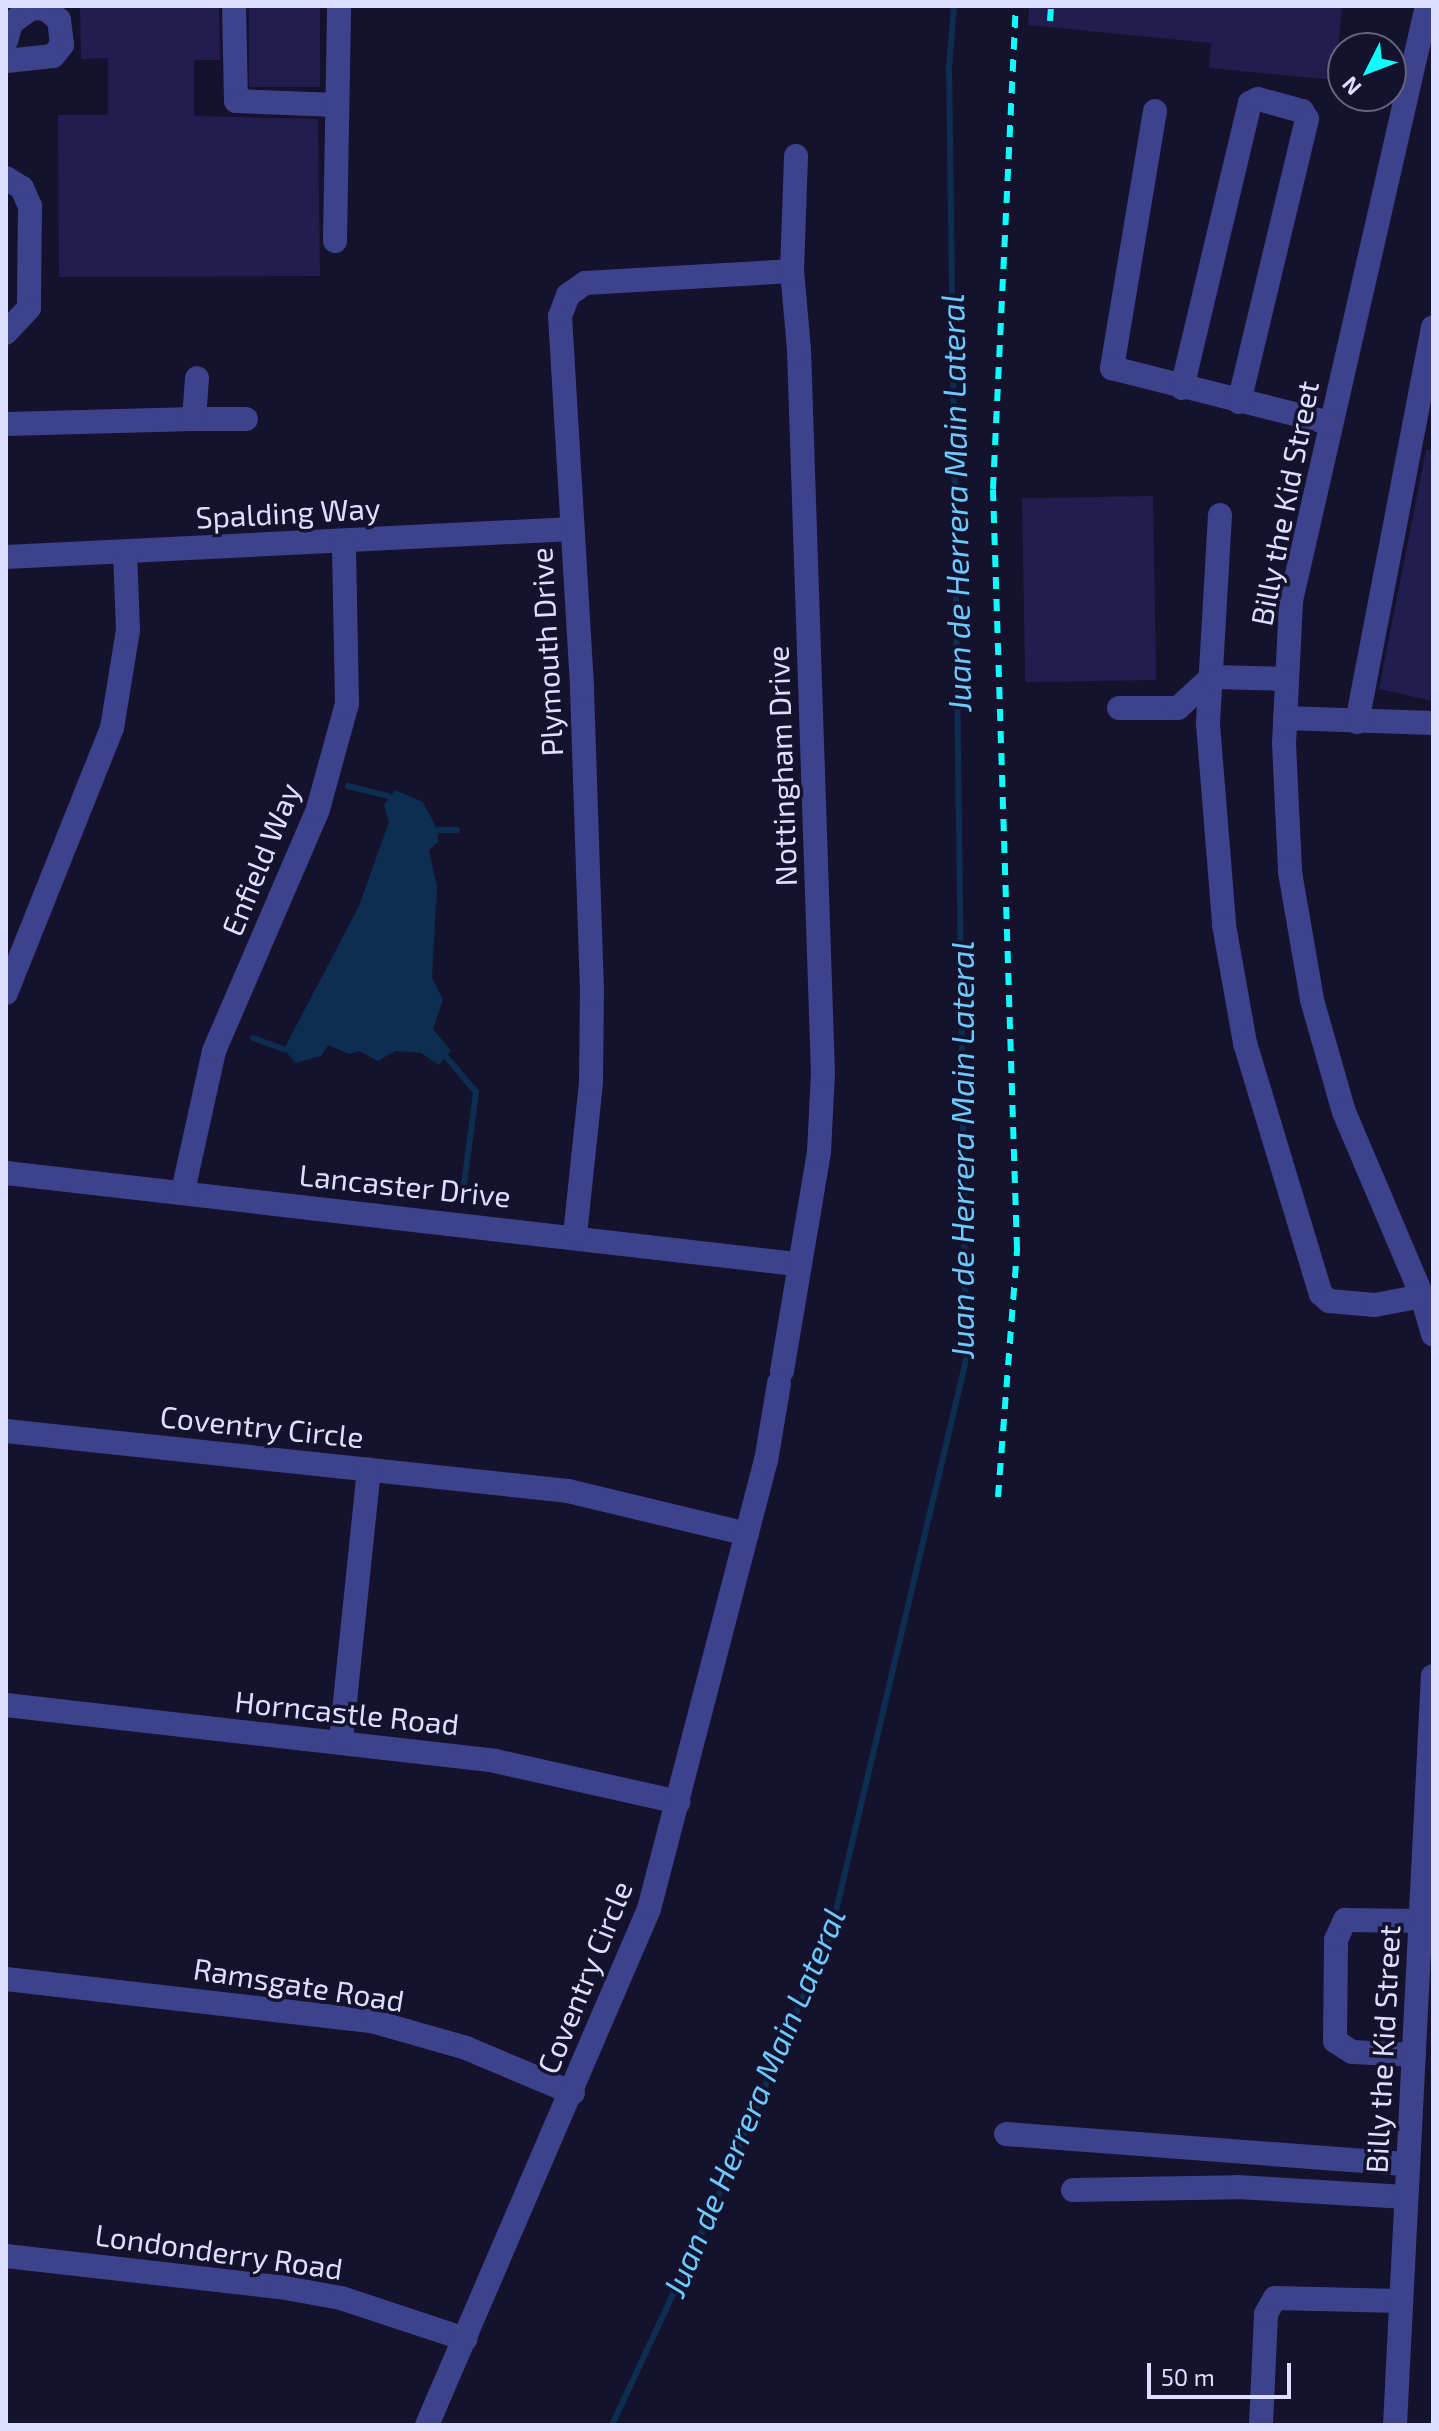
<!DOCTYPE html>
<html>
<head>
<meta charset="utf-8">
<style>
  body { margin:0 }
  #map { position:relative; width:1439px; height:2431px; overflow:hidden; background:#14122d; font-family:"Exo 2",sans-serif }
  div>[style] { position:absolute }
  .water>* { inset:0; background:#0d2d51 }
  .stream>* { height:6px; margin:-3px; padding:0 3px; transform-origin:3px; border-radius:3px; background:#0d2d51 }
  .building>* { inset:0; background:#221d4e; transform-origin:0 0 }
  .minor>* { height:24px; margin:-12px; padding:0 12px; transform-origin:12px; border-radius:12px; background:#3d428c }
  .rail>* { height:6px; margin-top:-3px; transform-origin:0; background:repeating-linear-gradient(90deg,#0afffe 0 12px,transparent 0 22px) }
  span { translate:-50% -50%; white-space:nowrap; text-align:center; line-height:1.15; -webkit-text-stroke:7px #14122d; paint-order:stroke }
  .street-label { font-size:30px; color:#dedeff }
  .water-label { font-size:32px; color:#6ccaff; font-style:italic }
  .frame { position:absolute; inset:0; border:8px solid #dedeff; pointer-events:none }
  .north { position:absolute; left:1327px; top:32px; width:80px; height:80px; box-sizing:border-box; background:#14122d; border:2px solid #656481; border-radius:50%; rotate:228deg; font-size:22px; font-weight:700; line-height:32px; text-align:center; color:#dedeff }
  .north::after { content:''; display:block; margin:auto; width:28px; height:36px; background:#0afffe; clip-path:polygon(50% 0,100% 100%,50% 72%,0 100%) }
  .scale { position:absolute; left:1147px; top:2363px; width:144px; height:36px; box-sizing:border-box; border:4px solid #dedeff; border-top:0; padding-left:10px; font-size:24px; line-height:28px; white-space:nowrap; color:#dedeff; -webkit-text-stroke:6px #14122d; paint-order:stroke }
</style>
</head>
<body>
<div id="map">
  <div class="water">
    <i style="clip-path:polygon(395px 790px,423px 802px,438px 831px,438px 842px,429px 850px,437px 887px,432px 978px,443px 1000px,433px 1029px,451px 1051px,439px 1065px,421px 1053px,395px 1051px,378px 1061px,359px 1051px,349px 1054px,328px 1045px,321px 1056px,295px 1063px,284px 1049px,359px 906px,389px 822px,384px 805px)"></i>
  </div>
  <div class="stream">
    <i style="left:348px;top:786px;width:41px;rotate:14deg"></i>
    <i style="left:438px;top:830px;width:19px"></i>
    <i style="left:253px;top:1038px;width:33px;rotate:20deg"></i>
    <i style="left:448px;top:1059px;width:43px;rotate:49.7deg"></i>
    <i style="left:476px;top:1092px;width:109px;rotate:97.4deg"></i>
    <i style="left:612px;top:2425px;width:242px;rotate:-65deg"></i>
    <i style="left:714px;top:2206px;width:298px;rotate:-66.9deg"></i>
    <i style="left:831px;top:1932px;width:588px;rotate:-76.72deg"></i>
    <i style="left:966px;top:1360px;width:1291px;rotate:-90.75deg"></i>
    <i style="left:949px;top:69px;width:63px;rotate:-85.5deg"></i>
  </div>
  <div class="building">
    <i style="clip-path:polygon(80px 6px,219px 6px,220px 60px,194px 60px,194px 116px,318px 119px,320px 276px,59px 277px,58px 115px,108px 115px,108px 58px,81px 59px)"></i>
    <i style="left:249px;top:6px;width:71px;height:81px"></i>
    <i style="clip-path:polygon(1029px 6px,1342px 6px,1335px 80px,1209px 68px,1211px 43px,1028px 25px)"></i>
    <i style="clip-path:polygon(1426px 450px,1433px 450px,1433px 701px,1379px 689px)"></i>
    <i style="left:1153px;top:496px;width:184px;height:131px;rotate:89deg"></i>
  </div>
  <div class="minor">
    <i style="left:234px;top:6px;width:95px;rotate:88.8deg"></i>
    <i style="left:236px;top:101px;width:101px;rotate:2.3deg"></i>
    <i style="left:1427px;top:6px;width:610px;rotate:102.88deg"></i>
    <i style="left:1291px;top:601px;width:142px;rotate:92.8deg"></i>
    <i style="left:1284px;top:743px;width:129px;rotate:87.3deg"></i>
    <i style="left:1290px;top:872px;width:130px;rotate:80.2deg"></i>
    <i style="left:1312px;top:1000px;width:116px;rotate:74.1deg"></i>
    <i style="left:1344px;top:1112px;width:200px;rotate:67deg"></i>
    <i style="left:1422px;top:1296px;width:40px;rotate:74deg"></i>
    <i style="left:6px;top:41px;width:19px;rotate:-74deg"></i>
    <i style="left:11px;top:23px;width:26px;rotate:-36deg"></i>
    <i style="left:32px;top:8px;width:14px;rotate:4deg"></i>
    <i style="left:46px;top:9px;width:17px;rotate:40deg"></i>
    <i style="left:59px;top:20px;width:25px;rotate:83deg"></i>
    <i style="left:62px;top:45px;width:14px;rotate:129deg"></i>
    <i style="left:53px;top:56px;width:47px;rotate:173.9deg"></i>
    <i style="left:1155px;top:111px;width:261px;rotate:99.5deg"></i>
    <i style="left:1112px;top:368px;width:225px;rotate:14.2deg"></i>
    <i style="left:6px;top:178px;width:19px;rotate:32deg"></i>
    <i style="left:22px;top:188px;width:20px;rotate:66deg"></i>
    <i style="left:30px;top:206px;width:102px;rotate:90.6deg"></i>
    <i style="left:29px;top:308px;width:34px;rotate:133deg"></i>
    <i style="left:335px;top:241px;width:235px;rotate:-89deg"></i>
    <i style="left:1182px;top:388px;width:293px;rotate:-76.6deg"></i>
    <i style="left:1250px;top:103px;width:9px;rotate:-27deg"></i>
    <i style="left:1258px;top:99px;width:46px;rotate:15.3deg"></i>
    <i style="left:1302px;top:111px;width:9px;rotate:58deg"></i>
    <i style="left:1307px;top:119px;width:291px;rotate:103.5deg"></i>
    <i style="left:194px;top:419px;width:52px"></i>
    <i style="left:6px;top:424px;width:188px;rotate:-1.5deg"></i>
    <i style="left:194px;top:419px;width:41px;rotate:-85.8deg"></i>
    <i style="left:1220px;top:515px;width:209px;rotate:93.3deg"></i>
    <i style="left:1208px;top:724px;width:202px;rotate:85.4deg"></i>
    <i style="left:1224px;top:925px;width:120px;rotate:79.9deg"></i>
    <i style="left:1245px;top:1043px;width:262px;rotate:73.2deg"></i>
    <i style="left:1321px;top:1294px;width:11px;rotate:41deg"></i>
    <i style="left:1329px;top:1301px;width:46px;rotate:5deg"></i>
    <i style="left:1375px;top:1305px;width:48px;rotate:-10.8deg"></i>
    <i style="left:6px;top:557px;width:567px;rotate:-2.83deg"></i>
    <i style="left:1119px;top:708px;width:59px"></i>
    <i style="left:1178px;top:708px;width:46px;rotate:-42.4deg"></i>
    <i style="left:1212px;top:677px;width:75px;rotate:1.5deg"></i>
    <i style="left:1285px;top:718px;width:148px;rotate:1.9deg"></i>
    <i style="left:1357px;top:722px;width:402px;rotate:-79.1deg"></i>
    <i style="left:6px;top:993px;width:285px;rotate:-68.2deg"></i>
    <i style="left:112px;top:728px;width:99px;rotate:-80.7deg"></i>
    <i style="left:128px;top:630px;width:78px;rotate:-92.2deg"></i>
    <i style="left:6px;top:1173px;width:795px;rotate:6.57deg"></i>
    <i style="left:183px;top:1191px;width:143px;rotate:-77.5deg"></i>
    <i style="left:214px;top:1051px;width:263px;rotate:-66.7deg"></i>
    <i style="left:318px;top:809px;width:109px;rotate:-74.6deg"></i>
    <i style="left:347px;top:704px;width:161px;rotate:-91.1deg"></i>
    <i style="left:575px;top:1235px;width:154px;rotate:-84deg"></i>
    <i style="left:591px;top:1082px;width:91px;rotate:-89.4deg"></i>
    <i style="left:592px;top:991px;width:305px;rotate:-91.9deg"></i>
    <i style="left:582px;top:686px;width:371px;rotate:-93.4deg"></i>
    <i style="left:560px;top:316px;width:22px;rotate:-69deg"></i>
    <i style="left:568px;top:295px;width:21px;rotate:-35deg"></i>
    <i style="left:585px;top:283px;width:207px;rotate:-3.3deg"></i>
    <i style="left:782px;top:1371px;width:222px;rotate:-80.4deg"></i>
    <i style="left:819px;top:1152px;width:78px;rotate:-87.1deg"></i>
    <i style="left:823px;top:1074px;width:725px;rotate:-91.9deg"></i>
    <i style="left:799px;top:349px;width:78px;rotate:-95.1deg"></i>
    <i style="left:792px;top:271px;width:115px;rotate:-88deg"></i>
    <i style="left:6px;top:1431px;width:565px;rotate:6.09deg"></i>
    <i style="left:568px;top:1491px;width:184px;rotate:13.5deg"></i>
    <i style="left:6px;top:1705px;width:492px;rotate:6.5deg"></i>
    <i style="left:495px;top:1761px;width:188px;rotate:12.6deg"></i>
    <i style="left:341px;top:1740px;width:272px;rotate:-84.1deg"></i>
    <i style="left:6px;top:1979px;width:371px;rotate:6.6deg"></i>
    <i style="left:375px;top:2022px;width:95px;rotate:15.9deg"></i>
    <i style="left:466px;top:2048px;width:116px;rotate:22.8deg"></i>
    <i style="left:1414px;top:2055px;width:62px;rotate:-177.2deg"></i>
    <i style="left:1352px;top:2052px;width:20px;rotate:-147deg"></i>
    <i style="left:1335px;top:2041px;width:101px;rotate:-89.4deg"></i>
    <i style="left:1336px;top:1940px;width:22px;rotate:-66deg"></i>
    <i style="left:1345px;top:1920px;width:76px;rotate:0.8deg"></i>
    <i style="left:1006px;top:2134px;width:403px;rotate:4.3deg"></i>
    <i style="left:1073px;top:2190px;width:164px;rotate:-1deg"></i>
    <i style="left:1237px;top:2187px;width:169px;rotate:3.4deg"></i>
    <i style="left:6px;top:2256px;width:276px;rotate:6.5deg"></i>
    <i style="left:280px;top:2287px;width:62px;rotate:10.2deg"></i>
    <i style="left:341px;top:2298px;width:131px;rotate:18.3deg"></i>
    <i style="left:427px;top:2425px;width:562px;rotate:-66.72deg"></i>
    <i style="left:649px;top:1909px;width:463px;rotate:-75.4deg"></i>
    <i style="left:766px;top:1461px;width:79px;rotate:-80.5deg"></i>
    <i style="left:1261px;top:2425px;width:111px;rotate:-87.4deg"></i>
    <i style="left:1266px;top:2314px;width:18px;rotate:-61deg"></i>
    <i style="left:1275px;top:2298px;width:126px;rotate:1.4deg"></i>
    <i style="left:1395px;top:2425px;width:750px;rotate:-87.1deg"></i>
  </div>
  <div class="rail">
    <i style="left:1050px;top:21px;width:15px;rotate:-86deg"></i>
    <i style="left:998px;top:1497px;width:249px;rotate:-85.6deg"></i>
    <i style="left:1017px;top:1249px;width:760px;rotate:-91.81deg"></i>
    <i style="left:993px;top:489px;width:484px;rotate:-87.3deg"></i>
  </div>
  <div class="street-label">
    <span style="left:1284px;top:503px;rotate:-79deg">Billy the Kid Street</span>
    <span style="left:288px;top:512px;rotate:-3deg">Spalding Way</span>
    <span style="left:546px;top:652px;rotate:-93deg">Plymouth Drive</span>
    <span style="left:781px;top:766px;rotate:-92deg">Nottingham Drive</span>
    <span style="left:260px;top:859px;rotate:-68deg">Enfield Way</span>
    <span style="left:405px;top:1185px;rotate:6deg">Lancaster Drive</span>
    <span style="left:262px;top:1426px;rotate:6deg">Coventry Circle</span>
    <span style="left:347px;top:1712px;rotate:6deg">Horncastle Road</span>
    <span style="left:584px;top:1977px;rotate:-68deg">Coventry Circle</span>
    <span style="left:299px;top:1984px;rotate:9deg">Ramsgate Road</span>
    <span style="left:1382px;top:2049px;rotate:-87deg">Billy the Kid Street</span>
    <span style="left:219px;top:2251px;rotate:8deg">Londonderry Road</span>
  </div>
  <div class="water-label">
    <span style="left:955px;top:503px;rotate:-91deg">Juan de Herrera Main Lateral</span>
    <span style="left:961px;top:1150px;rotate:-90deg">Juan de Herrera Main Lateral</span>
    <span style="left:753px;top:2102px;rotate:-67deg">Juan de Herrera Main Lateral</span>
  </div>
  <div class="frame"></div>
  <div class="north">N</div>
  <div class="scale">50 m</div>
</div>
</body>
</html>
